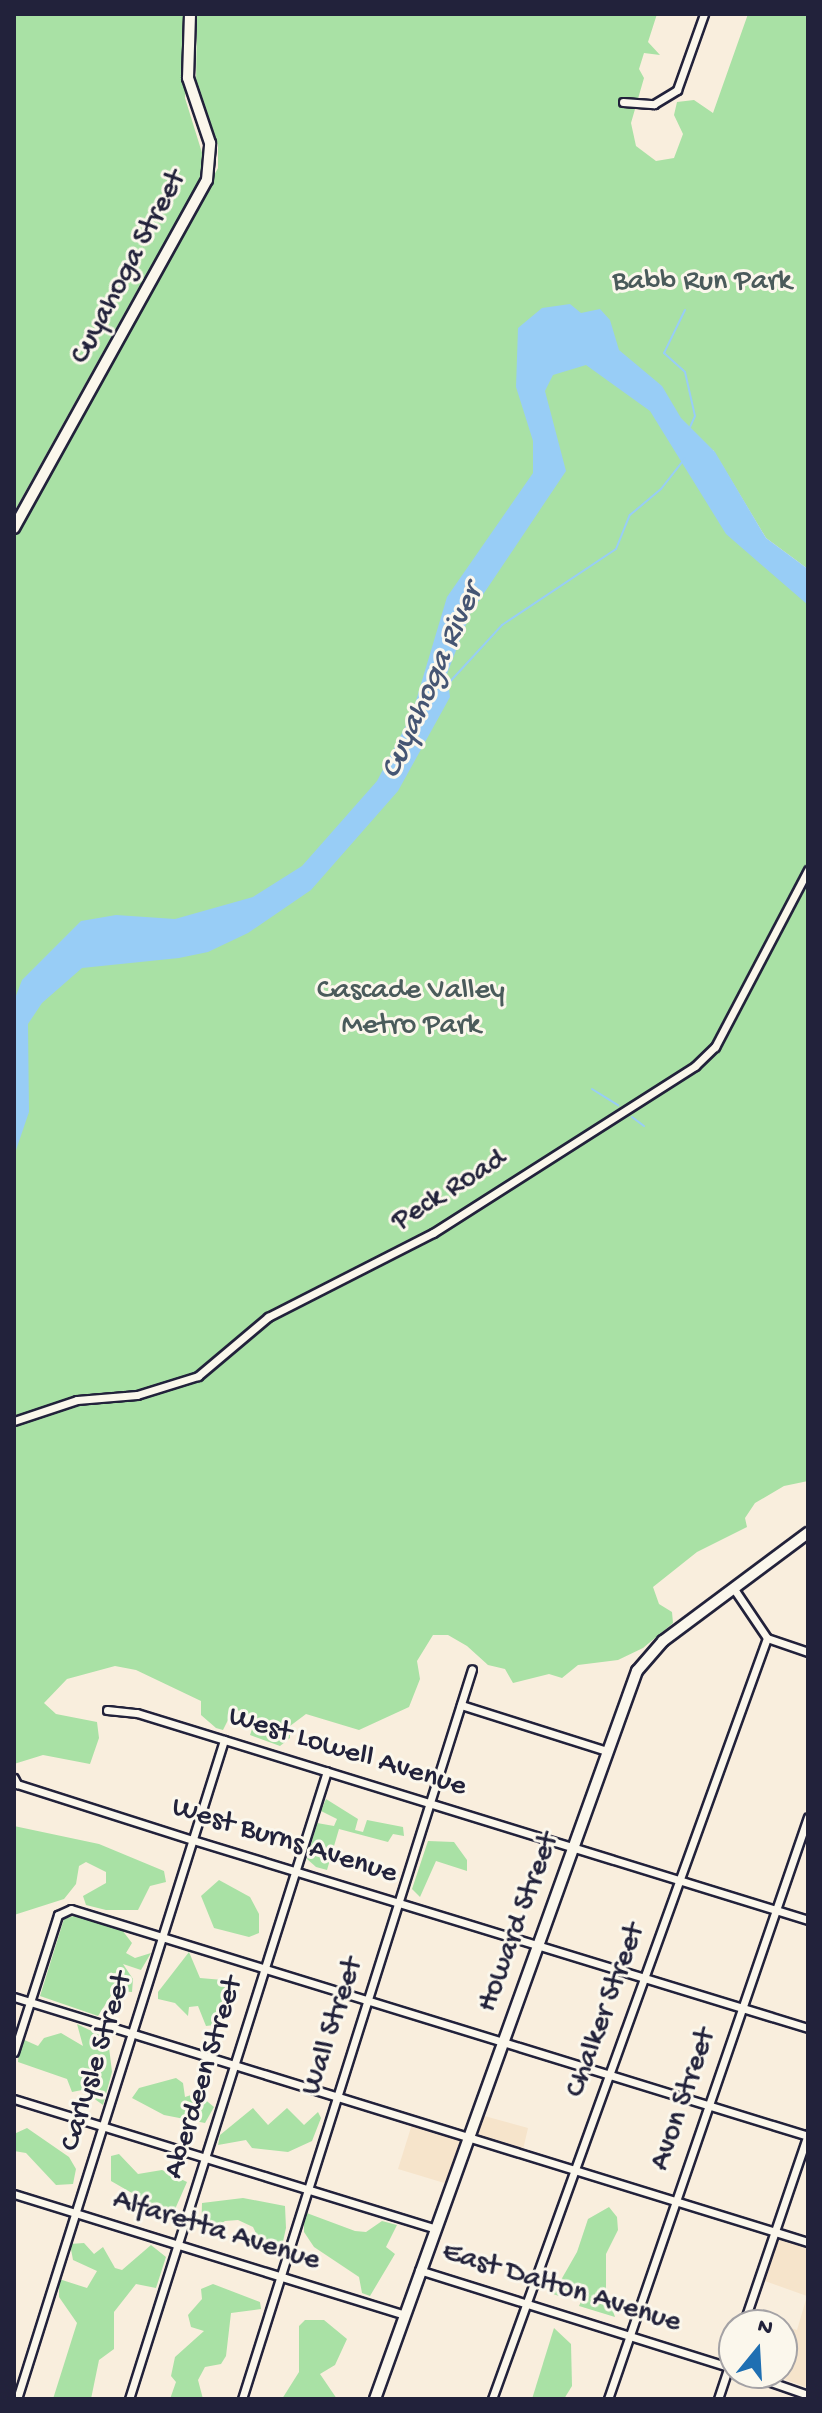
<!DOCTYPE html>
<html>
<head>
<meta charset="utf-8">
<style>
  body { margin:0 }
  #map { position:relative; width:822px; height:2413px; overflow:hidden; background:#f9eedd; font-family:"Gochi Hand",sans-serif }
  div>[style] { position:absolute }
  .built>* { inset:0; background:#f6e4cb }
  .green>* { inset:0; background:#a9e1a5 }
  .water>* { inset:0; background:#98cdf6 }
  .stream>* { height:2px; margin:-1px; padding:0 1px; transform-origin:1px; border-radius:1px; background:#98cdf6 }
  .roads { filter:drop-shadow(2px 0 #22223b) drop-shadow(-2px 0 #22223b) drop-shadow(0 2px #22223b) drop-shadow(0 -2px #22223b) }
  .street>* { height:7px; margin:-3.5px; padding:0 3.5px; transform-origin:3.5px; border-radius:3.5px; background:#fbf7ec }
  .secondary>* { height:10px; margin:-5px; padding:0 5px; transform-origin:5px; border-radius:5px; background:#fbf7ec }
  span { translate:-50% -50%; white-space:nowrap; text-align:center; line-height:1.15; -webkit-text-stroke:6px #fbf7ec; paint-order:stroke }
  .street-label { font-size:30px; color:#22223b }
  .park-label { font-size:30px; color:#4a5b5b }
  .water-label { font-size:32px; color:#455573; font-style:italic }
  .frame { position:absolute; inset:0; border:16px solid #22223b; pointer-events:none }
  .north { position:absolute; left:718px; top:2309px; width:80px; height:80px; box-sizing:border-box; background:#fbf7ec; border:2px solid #a4a2a5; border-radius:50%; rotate:18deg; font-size:22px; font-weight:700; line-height:32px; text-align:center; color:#22223b }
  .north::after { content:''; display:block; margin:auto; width:28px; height:36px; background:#1f6fb2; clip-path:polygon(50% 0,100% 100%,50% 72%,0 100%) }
</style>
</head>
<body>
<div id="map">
  <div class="built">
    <i style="clip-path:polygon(477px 2114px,528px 2128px,522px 2154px,468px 2138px,451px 2185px,398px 2169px,413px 2121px,468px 2138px)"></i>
    <i style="clip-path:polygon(780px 2237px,808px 2245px,808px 2388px,768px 2373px,782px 2373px,782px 2325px,797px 2330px,807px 2296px,762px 2280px)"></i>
  </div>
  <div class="green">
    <i style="clip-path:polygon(14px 14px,190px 14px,185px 98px,203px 156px,202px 177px,187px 214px,139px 287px,14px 512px)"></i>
    <i style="clip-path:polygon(197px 14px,657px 14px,648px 42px,660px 55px,644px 53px,639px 69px,644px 78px,631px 123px,636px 146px,656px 161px,674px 158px,683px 134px,674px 115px,677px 102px,694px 100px,713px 113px,748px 14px,808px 14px,808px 569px,766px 538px,713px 450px,701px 465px,808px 589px,808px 1481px,784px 1486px,755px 1503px,745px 1518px,747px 1527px,697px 1552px,653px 1587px,659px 1604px,672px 1612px,673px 1623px,643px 1648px,618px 1660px,578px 1665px,562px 1678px,549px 1674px,513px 1683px,505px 1669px,488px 1665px,467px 1646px,448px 1635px,433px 1635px,417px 1661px,420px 1679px,409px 1707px,359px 1730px,306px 1714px,290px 1726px,290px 1738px,280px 1746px,250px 1735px,255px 1720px,234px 1708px,223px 1730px,216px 1728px,201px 1715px,201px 1701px,136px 1670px,115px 1666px,67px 1679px,44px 1703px,56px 1714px,97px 1722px,99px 1738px,90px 1764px,43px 1755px,14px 1764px,14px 536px,218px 168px,218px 145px,196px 86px)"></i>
    <i style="clip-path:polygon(326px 1799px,358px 1819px,355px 1830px,363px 1832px,367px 1820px,403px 1827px,404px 1836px,393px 1834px,388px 1842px,339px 1829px,327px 1870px,316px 1867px,307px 1859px,317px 1823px,334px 1826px,337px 1819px,321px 1811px)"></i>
    <i style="clip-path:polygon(14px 1826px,99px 1844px,164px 1871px,166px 1882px,150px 1886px,138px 1910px,106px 1910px,86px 1905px,83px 1896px,106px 1883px,106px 1872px,86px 1862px,79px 1866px,76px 1884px,64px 1899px,14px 1915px)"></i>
    <i style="clip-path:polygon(428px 1841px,454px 1842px,467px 1860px,467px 1871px,436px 1861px,420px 1897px,412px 1889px)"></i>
    <i style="clip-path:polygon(219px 1880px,250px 1897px,259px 1914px,259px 1933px,249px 1937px,214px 1928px,201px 1896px)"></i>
    <i style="clip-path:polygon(77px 1915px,122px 1930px,132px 1943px,126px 1953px,135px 1958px,151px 1953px,141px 1970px,123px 1964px,133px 1979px,132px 1992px,114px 1991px,98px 2016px,40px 1996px,64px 1919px)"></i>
    <i style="clip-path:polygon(189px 1952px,200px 1978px,223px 1980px,227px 1986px,214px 2025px,206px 2026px,198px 2006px,189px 2007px,188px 2016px,175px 2003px,158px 1999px,158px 1992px)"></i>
    <i style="clip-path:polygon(77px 2024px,108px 2039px,112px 2072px,103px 2105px,82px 2090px,72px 2092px,67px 2079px,18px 2062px,20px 2038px,38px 2046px,44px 2038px,61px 2033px,83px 2046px)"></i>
    <i style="clip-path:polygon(176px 2078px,183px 2083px,185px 2097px,197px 2093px,214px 2107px,205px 2123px,164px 2115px,132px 2098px,139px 2088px)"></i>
    <i style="clip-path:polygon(253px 2108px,268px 2125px,287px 2108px,304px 2125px,318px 2112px,321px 2118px,312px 2141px,288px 2152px,252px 2148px,246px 2140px,218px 2145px,220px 2135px)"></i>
    <i style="clip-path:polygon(27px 2128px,69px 2157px,76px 2169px,73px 2184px,56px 2185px,26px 2153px,14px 2151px,14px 2134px)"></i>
    <i style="clip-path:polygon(119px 2154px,138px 2174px,162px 2170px,187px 2182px,172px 2216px,111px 2181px,111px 2156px)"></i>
    <i style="clip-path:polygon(243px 2198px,285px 2206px,286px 2228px,282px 2246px,274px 2254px,262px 2246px,253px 2227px,238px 2220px,225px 2221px,201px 2237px,202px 2203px)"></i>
    <i style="clip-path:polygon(609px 2207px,617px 2217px,618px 2230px,606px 2254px,606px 2290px,615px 2317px,579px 2306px,584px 2295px,573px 2290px,562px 2297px,553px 2294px,577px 2252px,588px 2219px)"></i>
    <i style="clip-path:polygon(304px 2212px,355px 2231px,366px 2232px,382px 2221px,397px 2225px,386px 2247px,395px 2254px,370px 2296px,362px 2293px,359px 2277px,314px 2247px,304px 2232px)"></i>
    <i style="clip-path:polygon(84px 2243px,94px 2254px,103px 2247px,115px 2268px,122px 2270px,151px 2245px,166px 2257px,156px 2288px,136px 2284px,114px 2312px,114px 2349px,99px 2360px,91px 2399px,53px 2399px,77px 2323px,59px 2297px,59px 2279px,87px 2288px,97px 2271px,73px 2260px,70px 2244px)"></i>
    <i style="clip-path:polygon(213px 2284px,260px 2302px,261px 2309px,231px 2313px,226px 2356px,221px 2364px,205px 2367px,198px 2380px,203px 2399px,170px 2399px,176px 2382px,171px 2376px,175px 2357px,204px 2331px,191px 2327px,188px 2315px,202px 2299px,201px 2289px)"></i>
    <i style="clip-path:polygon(305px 2320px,324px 2320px,347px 2339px,335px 2365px,320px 2374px,337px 2399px,282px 2399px,299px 2372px,299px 2326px)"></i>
    <i style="clip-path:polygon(554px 2328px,571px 2344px,572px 2386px,564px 2399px,532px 2399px)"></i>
  </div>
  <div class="water">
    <i style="clip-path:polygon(570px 304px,581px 313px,600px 309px,610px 320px,619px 350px,662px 386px,681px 418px,715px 452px,766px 538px,808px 569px,808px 605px,726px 534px,650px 411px,586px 365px,553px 375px,545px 391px,566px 471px,470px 614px,447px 674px,450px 697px,398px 791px,311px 890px,248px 933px,208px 952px,179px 958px,82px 968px,42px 1003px,28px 1024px,29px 1112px,14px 1156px,14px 1001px,22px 980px,81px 921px,116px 915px,175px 919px,253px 897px,302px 866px,377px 781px,412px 714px,447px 597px,533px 473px,533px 441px,516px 387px,518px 328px,542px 308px)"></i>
  </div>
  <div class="stream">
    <i style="left:685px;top:310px;width:48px;rotate:116deg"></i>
    <i style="left:664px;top:353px;width:28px;rotate:42deg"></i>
    <i style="left:685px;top:372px;width:45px;rotate:77.2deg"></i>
    <i style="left:695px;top:416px;width:12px;rotate:114deg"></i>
    <i style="left:446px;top:686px;width:83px;rotate:-47.4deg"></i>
    <i style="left:502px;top:625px;width:137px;rotate:-33.7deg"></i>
    <i style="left:616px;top:549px;width:37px;rotate:-68deg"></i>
    <i style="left:630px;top:515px;width:40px;rotate:-40deg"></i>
    <i style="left:661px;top:489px;width:39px;rotate:-52deg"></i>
    <i style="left:592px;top:1089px;width:31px;rotate:32deg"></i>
    <i style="left:632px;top:1117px;width:15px;rotate:37deg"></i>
  </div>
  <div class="roads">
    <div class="street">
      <i style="left:623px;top:102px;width:31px;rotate:4deg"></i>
      <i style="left:654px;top:104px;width:27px;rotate:-31deg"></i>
      <i style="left:677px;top:90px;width:81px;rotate:-70.4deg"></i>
      <i style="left:14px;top:1421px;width:66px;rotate:-18.4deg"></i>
      <i style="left:77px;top:1400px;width:60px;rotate:-4.8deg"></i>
      <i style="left:137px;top:1395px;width:64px;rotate:-17.3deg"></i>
      <i style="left:198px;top:1376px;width:92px;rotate:-40.1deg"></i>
      <i style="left:268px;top:1317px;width:185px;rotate:-27deg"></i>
      <i style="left:433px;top:1233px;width:311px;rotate:-32.5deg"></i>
      <i style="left:695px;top:1066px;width:28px;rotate:-44deg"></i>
      <i style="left:715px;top:1047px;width:200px;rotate:-62.3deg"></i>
      <i style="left:734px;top:1589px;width:59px;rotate:56deg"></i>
      <i style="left:767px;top:1638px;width:43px;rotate:18.9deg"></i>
      <i style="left:461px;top:1705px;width:153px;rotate:17.5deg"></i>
      <i style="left:107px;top:1710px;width:30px;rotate:6deg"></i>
      <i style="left:137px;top:1713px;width:702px;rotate:17.14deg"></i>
      <i style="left:14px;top:1778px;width:7px;rotate:63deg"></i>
      <i style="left:17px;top:1784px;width:185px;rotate:17.7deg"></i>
      <i style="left:193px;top:1840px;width:643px;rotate:17deg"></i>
      <i style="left:14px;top:1997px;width:831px;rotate:17.15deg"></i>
      <i style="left:14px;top:2052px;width:144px;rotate:-72.2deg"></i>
      <i style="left:58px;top:1915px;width:14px;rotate:-25deg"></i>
      <i style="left:71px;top:1909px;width:771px;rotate:17.12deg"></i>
      <i style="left:14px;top:2099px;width:439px;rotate:17.1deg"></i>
      <i style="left:14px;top:2194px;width:409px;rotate:17.2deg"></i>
      <i style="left:419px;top:2270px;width:330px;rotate:17.4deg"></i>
      <i style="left:743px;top:2325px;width:202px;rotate:-71.2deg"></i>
      <i style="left:745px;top:2373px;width:67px;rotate:19.2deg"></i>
      <i style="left:17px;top:2399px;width:691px;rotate:-72.56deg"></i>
      <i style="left:129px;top:2399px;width:658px;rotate:-72.5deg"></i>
      <i style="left:242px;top:2399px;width:765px;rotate:-72.51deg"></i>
      <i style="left:492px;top:2399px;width:809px;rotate:-70.13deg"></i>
      <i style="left:608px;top:2399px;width:615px;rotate:-71.04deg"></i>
      <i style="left:718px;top:2399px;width:51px;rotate:-71.6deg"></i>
    </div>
    <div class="secondary">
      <i style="left:14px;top:528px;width:398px;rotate:-61deg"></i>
      <i style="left:207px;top:180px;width:37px;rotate:-85deg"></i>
      <i style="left:210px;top:143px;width:69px;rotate:-108.7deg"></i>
      <i style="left:188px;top:78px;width:64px;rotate:-88.2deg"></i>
      <i style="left:375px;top:2399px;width:774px;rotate:-70.21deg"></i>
      <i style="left:637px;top:1671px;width:40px;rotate:-49deg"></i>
      <i style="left:663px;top:1641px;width:181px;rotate:-36.7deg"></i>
    </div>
  </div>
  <div class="street-label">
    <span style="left:130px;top:268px;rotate:-62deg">Cuyahoga Street</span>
    <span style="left:450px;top:1192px;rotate:-32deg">Peck Road</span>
    <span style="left:347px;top:1753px;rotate:17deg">West Lowell Avenue</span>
    <span style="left:284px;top:1842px;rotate:17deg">West Burns Avenue</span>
    <span style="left:520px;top:1923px;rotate:-70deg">Howard Street</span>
    <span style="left:607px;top:2011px;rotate:-70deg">Chalker Street</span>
    <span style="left:334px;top:2027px;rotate:-72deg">Wall Street</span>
    <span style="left:98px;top:2062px;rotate:-73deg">Carlysle Street</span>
    <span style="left:205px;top:2078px;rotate:-73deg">Aberdeen Street</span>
    <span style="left:685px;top:2100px;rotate:-71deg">Avon Street</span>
    <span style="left:216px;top:2232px;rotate:17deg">Alfaretta Avenue</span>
    <span style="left:561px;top:2289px;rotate:17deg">East Dalton Avenue</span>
  </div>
  <div class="park-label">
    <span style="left:702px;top:283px">Babb Run Park</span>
    <span style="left:411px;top:1009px">Cascade Valley<br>Metro Park</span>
  </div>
  <div class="water-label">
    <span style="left:433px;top:682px;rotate:-66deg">Cuyahoga River</span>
  </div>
  <div class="frame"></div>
  <div class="north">N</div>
</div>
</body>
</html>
